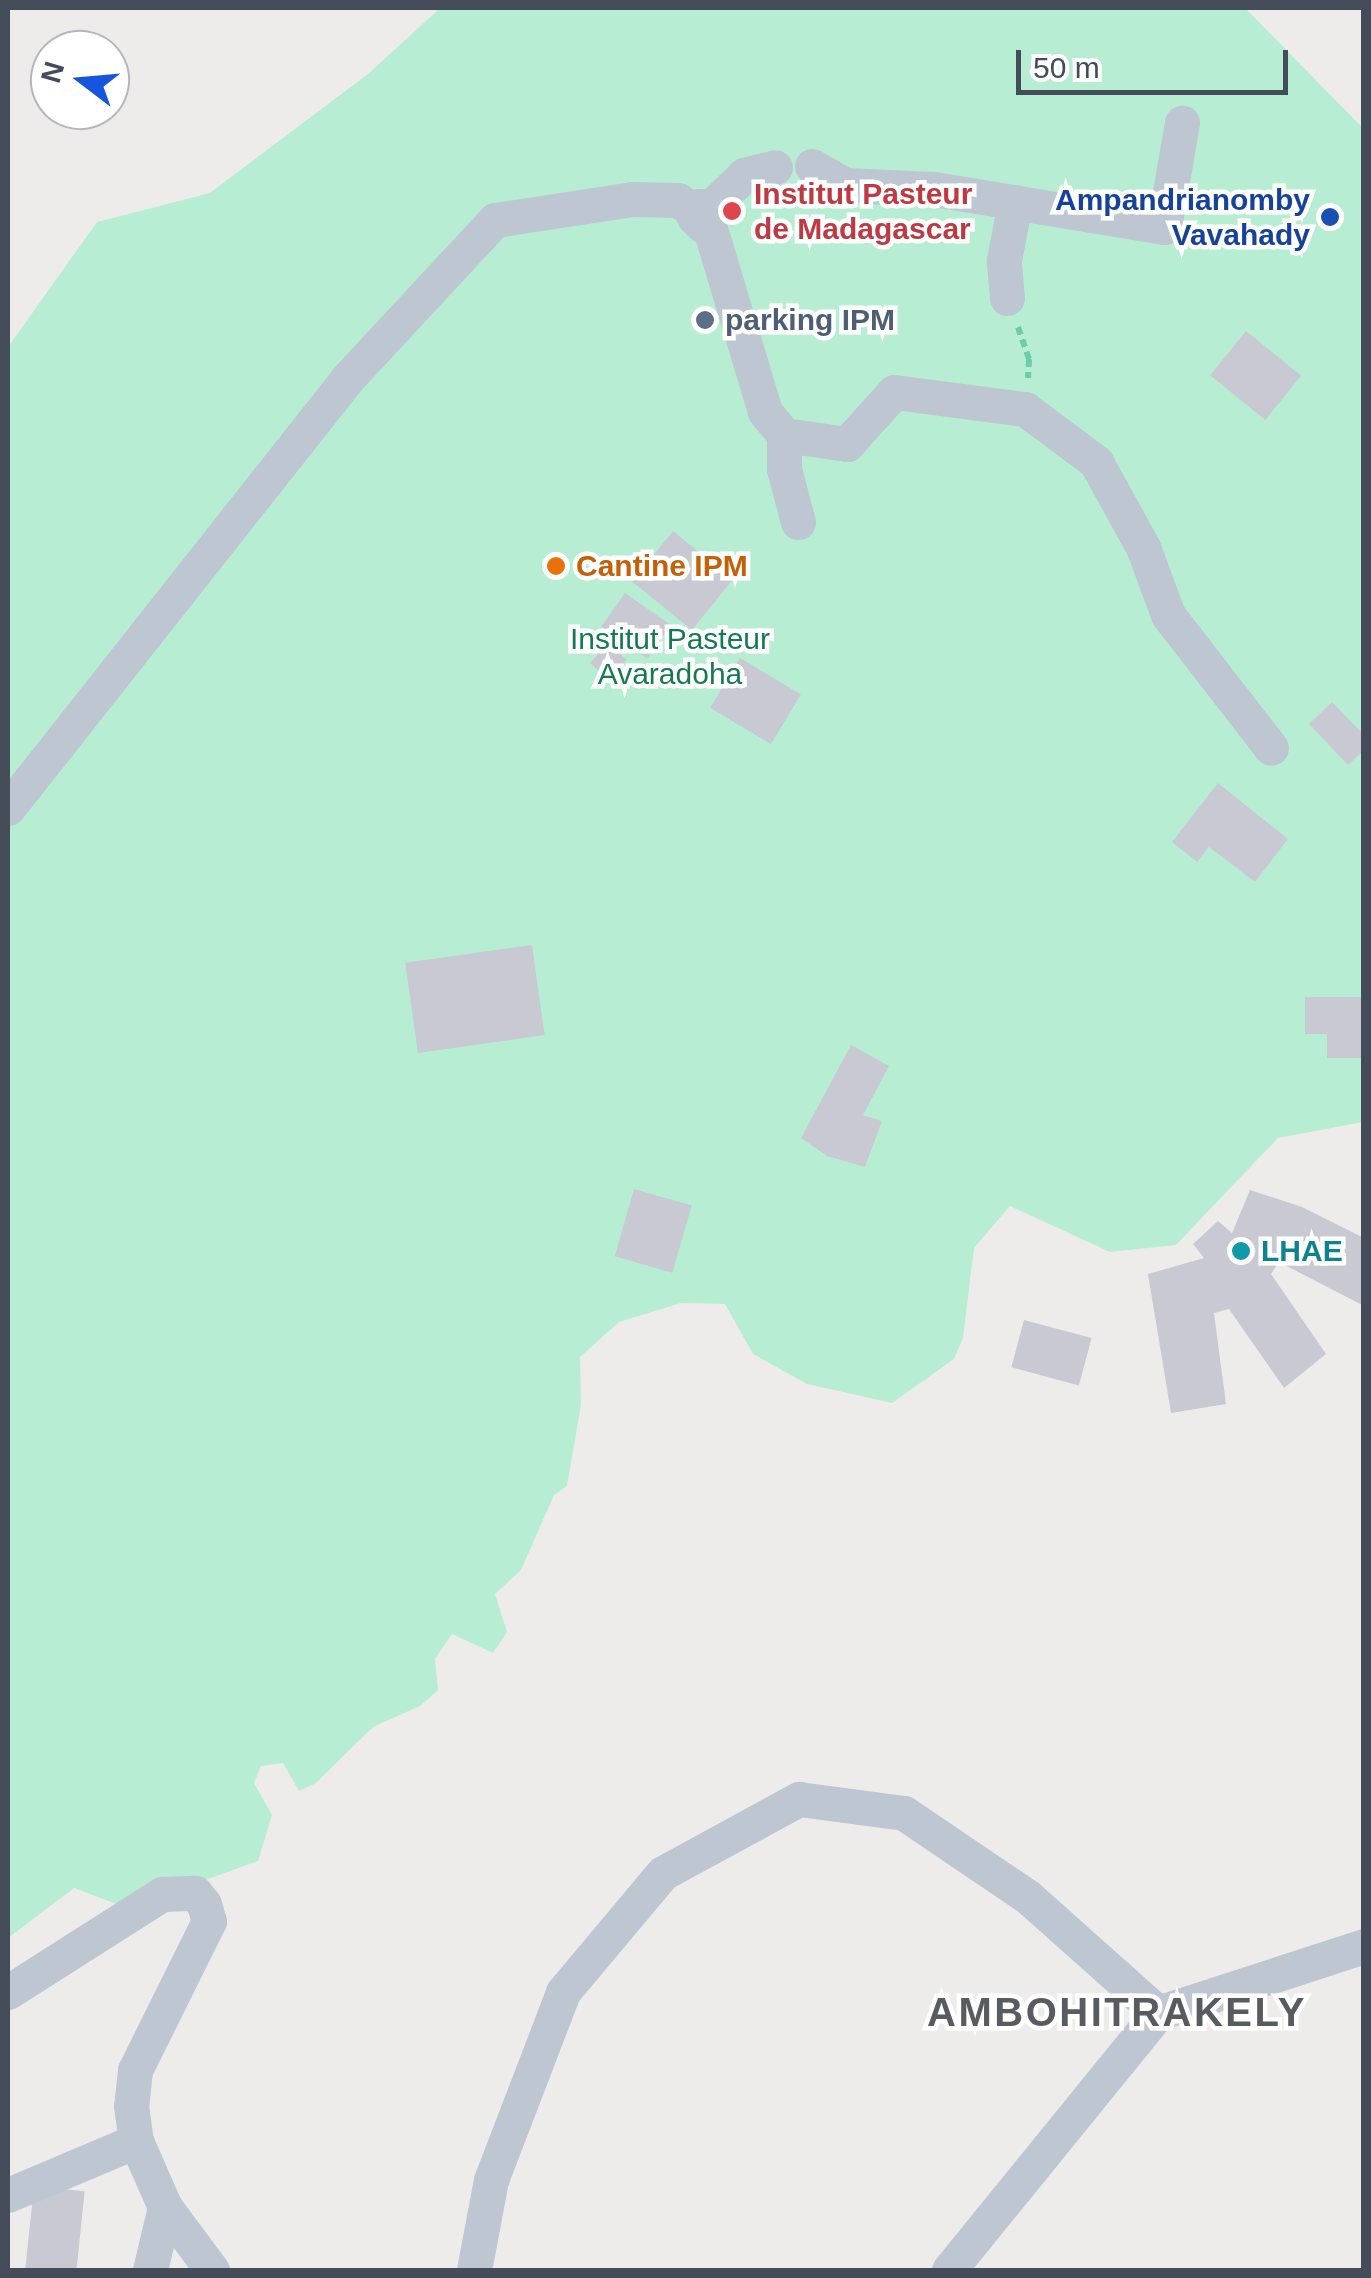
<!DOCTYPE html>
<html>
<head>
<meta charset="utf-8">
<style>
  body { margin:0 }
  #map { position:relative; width:1371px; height:2278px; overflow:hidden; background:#eeeceb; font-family:Helvetica,sans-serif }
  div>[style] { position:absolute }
  .green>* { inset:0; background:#b7eed3 }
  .building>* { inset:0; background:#c8c9d2; transform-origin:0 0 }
  .path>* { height:6px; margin-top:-3px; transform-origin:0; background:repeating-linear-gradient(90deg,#6fccaa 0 8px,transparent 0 13px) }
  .minor>* { height:35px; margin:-17.5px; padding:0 17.5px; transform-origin:17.5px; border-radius:17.5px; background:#bec6d2 }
  .dots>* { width:28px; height:28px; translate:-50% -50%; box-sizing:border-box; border:5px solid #fff; border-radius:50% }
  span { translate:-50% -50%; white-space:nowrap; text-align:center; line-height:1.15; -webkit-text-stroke:9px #fff; paint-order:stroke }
  .health-label { font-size:30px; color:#be3a42; font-weight:700 }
  .left { translate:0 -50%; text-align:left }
  .transit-label { font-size:30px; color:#164399; font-weight:700 }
  .right { translate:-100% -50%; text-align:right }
  .service-label { font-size:30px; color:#4e5e75; font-weight:700 }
  .food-label { font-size:30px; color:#c56008; font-weight:700 }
  .park-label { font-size:30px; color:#157a54 }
  .culture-label { font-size:30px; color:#0d838f; font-weight:700 }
  .district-label { font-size:40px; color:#585b60; font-weight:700; letter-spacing:2.5px }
  .frame { position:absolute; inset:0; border:10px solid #444c59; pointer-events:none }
  .north { position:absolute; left:30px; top:30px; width:100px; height:100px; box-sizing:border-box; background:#fff; border:2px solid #b4b7bd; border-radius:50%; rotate:286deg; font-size:28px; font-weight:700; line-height:40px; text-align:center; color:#444c59 }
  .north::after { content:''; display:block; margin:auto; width:35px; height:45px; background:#1655de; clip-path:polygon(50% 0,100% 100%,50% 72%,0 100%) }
  .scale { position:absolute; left:1016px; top:50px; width:272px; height:45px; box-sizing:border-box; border:5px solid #444c59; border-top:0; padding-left:12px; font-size:30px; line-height:35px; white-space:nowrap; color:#444c59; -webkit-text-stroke:8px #fff; paint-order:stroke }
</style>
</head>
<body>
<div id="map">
  <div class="green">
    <i style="clip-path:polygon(440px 8px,1245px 8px,1363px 128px,1363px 1122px,1278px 1138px,1176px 1245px,1110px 1252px,1010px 1206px,974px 1248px,963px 1338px,954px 1359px,892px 1403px,807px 1384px,753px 1354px,725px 1304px,681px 1303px,619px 1322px,580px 1357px,581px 1405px,567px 1486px,554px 1495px,521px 1570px,495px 1594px,507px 1632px,493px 1653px,452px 1634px,435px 1659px,438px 1690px,420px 1706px,373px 1727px,316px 1783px,299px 1791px,283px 1763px,261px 1766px,254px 1783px,272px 1815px,258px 1861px,127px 1908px,74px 1888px,8px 1938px,8px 347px,97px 222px,210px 193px,368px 74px)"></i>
  </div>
  <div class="building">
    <i style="left:1246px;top:331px;width:71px;height:57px;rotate:39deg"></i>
    <i style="left:673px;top:531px;width:77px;height:65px;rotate:39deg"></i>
    <i style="left:625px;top:593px;width:56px;height:41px;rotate:35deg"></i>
    <i style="left:608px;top:643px;width:25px;height:27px;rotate:42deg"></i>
    <i style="left:740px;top:658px;width:71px;height:58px;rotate:31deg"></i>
    <i style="clip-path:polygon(1332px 702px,1364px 735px,1364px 750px,1348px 765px,1309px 724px)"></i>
    <i style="clip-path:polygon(1218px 783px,1288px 839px,1255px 882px,1209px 847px,1197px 862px,1172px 842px)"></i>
    <i style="left:532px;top:945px;width:91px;height:128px;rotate:82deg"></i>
    <i style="clip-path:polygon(1305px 997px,1364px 997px,1364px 1058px,1327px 1058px,1327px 1034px,1305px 1034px)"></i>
    <i style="clip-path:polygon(851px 1045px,889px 1066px,863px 1115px,882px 1121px,865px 1167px,827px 1156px,801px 1138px)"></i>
    <i style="left:634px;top:1189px;width:60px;height:70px;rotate:16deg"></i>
    <i style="clip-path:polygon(1250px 1190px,1302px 1207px,1364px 1238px,1364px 1306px,1279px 1262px,1271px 1274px,1326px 1354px,1284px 1388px,1229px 1309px,1214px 1313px,1226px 1404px,1171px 1413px,1148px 1274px,1204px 1258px,1193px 1244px,1218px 1221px,1232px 1233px)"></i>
    <i style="left:1024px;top:1320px;width:70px;height:49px;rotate:15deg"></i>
    <i style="left:34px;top:2186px;width:51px;height:84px;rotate:6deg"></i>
  </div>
  <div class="path">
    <i style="left:1018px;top:327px;width:34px;rotate:71deg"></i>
    <i style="left:1029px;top:359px;width:19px;rotate:93deg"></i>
  </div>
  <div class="minor">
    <i style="left:812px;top:166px;width:38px;rotate:30deg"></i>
    <i style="left:845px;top:185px;width:89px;rotate:2.6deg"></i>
    <i style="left:934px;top:189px;width:233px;rotate:9.4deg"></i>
    <i style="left:1164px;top:227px;width:106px;rotate:-80.2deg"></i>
    <i style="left:709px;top:225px;width:195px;rotate:73.3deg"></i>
    <i style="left:765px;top:412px;width:30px;rotate:50deg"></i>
    <i style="left:784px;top:435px;width:64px;rotate:8.1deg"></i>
    <i style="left:847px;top:444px;width:70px;rotate:-47.9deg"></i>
    <i style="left:894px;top:392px;width:132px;rotate:7.4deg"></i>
    <i style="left:1025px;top:409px;width:89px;rotate:36.7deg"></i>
    <i style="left:1096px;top:462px;width:97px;rotate:61.1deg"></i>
    <i style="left:1143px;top:547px;width:72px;rotate:69.8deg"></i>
    <i style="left:1168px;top:615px;width:168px;rotate:52.2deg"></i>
    <i style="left:703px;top:226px;width:13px;rotate:-135deg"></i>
    <i style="left:694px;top:217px;width:12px;rotate:-66deg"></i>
    <i style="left:699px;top:206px;width:12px;rotate:5deg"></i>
    <i style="left:711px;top:207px;width:46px;rotate:-44.1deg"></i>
    <i style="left:744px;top:175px;width:32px;rotate:-14deg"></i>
    <i style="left:1007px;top:298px;width:38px;rotate:-95deg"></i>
    <i style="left:1004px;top:260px;width:59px;rotate:-79.3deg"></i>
    <i style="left:784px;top:435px;width:34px;rotate:90deg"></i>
    <i style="left:784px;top:469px;width:55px;rotate:75.2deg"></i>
    <i style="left:8px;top:808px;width:547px;rotate:-51.68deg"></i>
    <i style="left:347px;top:379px;width:217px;rotate:-47.1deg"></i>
    <i style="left:495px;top:220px;width:139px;rotate:-8.7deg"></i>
    <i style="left:632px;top:199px;width:46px;rotate:1.2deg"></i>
    <i style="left:678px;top:200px;width:19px;rotate:35deg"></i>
    <i style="left:8px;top:1992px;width:183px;rotate:-32.5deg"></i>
    <i style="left:162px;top:1894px;width:33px;rotate:-2deg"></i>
    <i style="left:195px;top:1893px;width:14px;rotate:51deg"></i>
    <i style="left:204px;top:1904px;width:18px;rotate:74deg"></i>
    <i style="left:209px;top:1921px;width:166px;rotate:116.4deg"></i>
    <i style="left:135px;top:2070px;width:36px;rotate:96deg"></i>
    <i style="left:131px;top:2106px;width:35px;rotate:82deg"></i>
    <i style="left:136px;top:2141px;width:72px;rotate:66.3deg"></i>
    <i style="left:165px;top:2207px;width:79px;rotate:53.3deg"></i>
    <i style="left:8px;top:2195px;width:139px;rotate:-22.9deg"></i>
    <i style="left:150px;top:2270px;width:65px;rotate:-76.6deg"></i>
    <i style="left:474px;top:2270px;width:92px;rotate:-79.3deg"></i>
    <i style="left:491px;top:2180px;width:201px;rotate:-69deg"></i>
    <i style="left:563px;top:1992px;width:155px;rotate:-50deg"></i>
    <i style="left:663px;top:1873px;width:155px;rotate:-28.6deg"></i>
    <i style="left:799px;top:1799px;width:106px;rotate:7.6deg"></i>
    <i style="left:904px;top:1813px;width:150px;rotate:34.1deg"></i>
    <i style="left:1028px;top:1897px;width:174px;rotate:41.7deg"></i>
    <i style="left:949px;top:2270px;width:331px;rotate:-50.9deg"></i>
    <i style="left:1158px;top:2013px;width:217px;rotate:-18deg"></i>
  </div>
  <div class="dots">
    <i style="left:732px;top:211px;background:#e0444e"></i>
    <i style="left:1330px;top:217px;background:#1a4fb4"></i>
    <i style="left:705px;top:320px;background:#5c6f8a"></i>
    <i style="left:556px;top:566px;background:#e8710a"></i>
    <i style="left:1241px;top:1251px;background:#0f9aa8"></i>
  </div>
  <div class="health-label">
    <span class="left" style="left:754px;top:211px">Institut Pasteur<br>de Madagascar</span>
  </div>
  <div class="transit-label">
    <span class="right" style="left:1310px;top:217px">Ampandrianomby<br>Vavahady</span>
  </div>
  <div class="service-label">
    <span class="left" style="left:725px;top:320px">parking IPM</span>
  </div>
  <div class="food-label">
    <span class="left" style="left:576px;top:566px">Cantine IPM</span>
  </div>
  <div class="park-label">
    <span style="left:670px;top:656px">Institut Pasteur<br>Avaradoha</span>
  </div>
  <div class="culture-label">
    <span class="left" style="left:1261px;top:1251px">LHAE</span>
  </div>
  <div class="district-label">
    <span style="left:1117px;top:2012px">AMBOHITRAKELY</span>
  </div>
  <div class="frame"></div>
  <div class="north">N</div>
  <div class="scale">50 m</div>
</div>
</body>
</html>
